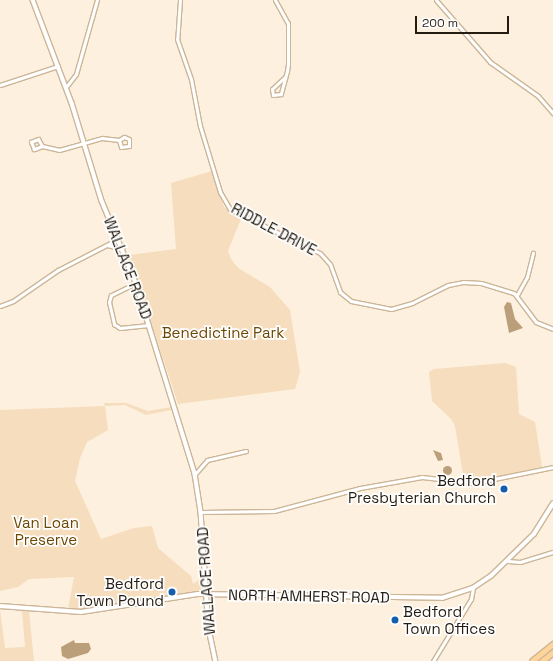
<!DOCTYPE html>
<html>
<head>
<meta charset="utf-8">
<style>
  body { margin:0 }
  #map { position:relative; width:553px; height:661px; overflow:hidden; background:#fef0de; font-family:"Space Grotesk",sans-serif }
  div>[style] { position:absolute }
  .green>* { inset:0; background:#f5ddbd }
  .water>* { inset:0; background:#bb9f7a }
  .round { border-radius:50% }
  .roads { filter:drop-shadow(1px 0 #ccb698) drop-shadow(-1px 0 #ccb698) drop-shadow(0 1px #ccb698) drop-shadow(0 -1px #ccb698) }
  .minor>* { height:3px; margin:-1.5px; padding:0 1.5px; transform-origin:1.5px; border-radius:1.5px; background:#fff }
  .tertiary>* { height:3.5px; margin:-1.75px; padding:0 1.75px; transform-origin:1.75px; border-radius:1.75px; background:#fff }
  .trunk>* { height:4.5px; margin:-2.25px; padding:0 2.25px; transform-origin:2.25px; border-radius:2.25px; background:#fed498 }
  .dots>* { width:11px; height:11px; translate:-50% -50%; box-sizing:border-box; border:2px solid #fff; border-radius:50% }
  span { translate:-50% -50%; white-space:nowrap; text-align:center; line-height:1.15; -webkit-text-stroke:3.5px #fff; paint-order:stroke }
  .street-label { font-size:15px; color:#241c11 }
  .park-label { font-size:15px; color:#6d4702 }
  .poi-label { font-size:15px; color:#241c11 }
  .right { translate:-100% -50%; text-align:right }
  .left { translate:0 -50%; text-align:left }
  .scale { position:absolute; left:415px; top:16px; width:94px; height:18px; box-sizing:border-box; border:2px solid #241c11; border-top:0; padding-left:5px; font-size:12px; line-height:14px; white-space:nowrap; color:#241c11; -webkit-text-stroke:3px #fff; paint-order:stroke }
</style>
</head>
<body>
<div id="map">
  <div class="green">
    <i style="clip-path:polygon(212px 171px,224px 207px,241px 219px,228px 251px,231px 259px,238px 268px,270px 287px,290px 310px,300px 372px,295px 389px,178px 404px,129px 255px,176px 249px,171px 183px)"></i>
    <i style="clip-path:polygon(505px 363px,516px 367px,519px 414px,535px 422px,542px 467px,478px 481px,464px 481px,455px 426px,451px 419px,432px 401px,429px 372px,434px 369px)"></i>
    <i style="clip-path:polygon(104px 403px,126px 403px,148px 411px,171px 407px,172px 410px,146px 415px,125px 405px,105px 406px,108px 430px,87px 442px,80px 458px,75px 481px,101px 539px,134px 528px,152px 526px,158px 548px,191px 576px,193px 584px,202px 578px,203px 592px,79px 610px,68px 609px,74px 577px,29px 579px,18px 587px,0 591px,0 410px,105px 406px)"></i>
    <i style="clip-path:polygon(0 609px,5px 648px,25px 647px,22px 610px,29px 611px,34px 661px,0 661px)"></i>
  </div>
  <div class="water">
    <i style="clip-path:polygon(507px 302px,511px 303px,515px 319px,523px 328px,509px 333px,504px 307px)"></i>
    <i style="clip-path:polygon(433px 450px,441px 453px,443px 460px,438px 461px)"></i>
    <i class="round" style="left:442.5px;top:465.5px;width:9px;height:9px"></i>
    <i style="clip-path:polygon(74px 640px,75px 643px,89px 643px,91px 649px,88px 653px,68px 659px,62px 656px,61px 647px)"></i>
  </div>
  <div class="roads">
    <div class="minor">
      <i style="left:180px;top:0;width:39px;rotate:94deg"></i>
      <i style="left:177px;top:39px;width:42px;rotate:70.7deg"></i>
      <i style="left:191px;top:79px;width:48px;rotate:79.2deg"></i>
      <i style="left:200px;top:126px;width:69px;rotate:73.1deg"></i>
      <i style="left:220px;top:192px;width:20px;rotate:60deg"></i>
      <i style="left:230px;top:209px;width:100px;rotate:26.1deg"></i>
      <i style="left:320px;top:253px;width:15px;rotate:48deg"></i>
      <i style="left:330px;top:264px;width:30px;rotate:70deg"></i>
      <i style="left:340px;top:292px;width:14px;rotate:39deg"></i>
      <i style="left:351px;top:301px;width:41px;rotate:11.3deg"></i>
      <i style="left:391px;top:309px;width:22px;rotate:-16deg"></i>
      <i style="left:412px;top:303px;width:40px;rotate:-26.6deg"></i>
      <i style="left:448px;top:285px;width:15px;rotate:-11deg"></i>
      <i style="left:463px;top:282px;width:18px;rotate:3deg"></i>
      <i style="left:481px;top:283px;width:34px;rotate:17deg"></i>
      <i style="left:514px;top:293px;width:36px;rotate:53deg"></i>
      <i style="left:536px;top:322px;width:18px;rotate:22deg"></i>
      <i style="left:275px;top:0;width:26px;rotate:61deg"></i>
      <i style="left:288px;top:23px;width:41px;rotate:90deg"></i>
      <i style="left:288px;top:64px;width:7px;rotate:98deg"></i>
      <i style="left:287px;top:71px;width:24px;rotate:105deg"></i>
      <i style="left:281px;top:94px;width:8px;rotate:173deg"></i>
      <i style="left:273px;top:95px;width:6px;rotate:-99deg"></i>
      <i style="left:272px;top:89px;width:18px;rotate:-43deg"></i>
      <i style="left:436px;top:0;width:82px;rotate:48.9deg"></i>
      <i style="left:490px;top:62px;width:59px;rotate:35.3deg"></i>
      <i style="left:538px;top:96px;width:23px;rotate:49deg"></i>
      <i style="left:0;top:85px;width:61px;rotate:-18.1deg"></i>
      <i style="left:66px;top:87px;width:16px;rotate:-52deg"></i>
      <i style="left:76px;top:74px;width:77px;rotate:-74.2deg"></i>
      <i style="left:42px;top:146px;width:9px;rotate:159deg"></i>
      <i style="left:34px;top:149px;width:8px;rotate:-113deg"></i>
      <i style="left:31px;top:142px;width:8px;rotate:-23deg"></i>
      <i style="left:38px;top:139px;width:8px;rotate:60deg"></i>
      <i style="left:42px;top:146px;width:17px;rotate:13deg"></i>
      <i style="left:59px;top:150px;width:45px;rotate:-15.6deg"></i>
      <i style="left:102px;top:138px;width:17px;rotate:7deg"></i>
      <i style="left:119px;top:140px;width:6px;rotate:-31deg"></i>
      <i style="left:124px;top:137px;width:5px;rotate:22deg"></i>
      <i style="left:129px;top:139px;width:7px;rotate:90deg"></i>
      <i style="left:129px;top:146px;width:8px;rotate:173deg"></i>
      <i style="left:121px;top:147px;width:7px;rotate:-106deg"></i>
      <i style="left:107px;top:245px;width:16px;rotate:14deg"></i>
      <i style="left:136px;top:283px;width:28px;rotate:154deg"></i>
      <i style="left:111px;top:295px;width:7px;rotate:106deg"></i>
      <i style="left:109px;top:302px;width:23px;rotate:77deg"></i>
      <i style="left:114px;top:324px;width:7px;rotate:34deg"></i>
      <i style="left:120px;top:328px;width:29px;rotate:-6deg"></i>
      <i style="left:517px;top:295px;width:21px;rotate:-61deg"></i>
      <i style="left:527px;top:277px;width:25px;rotate:-76deg"></i>
      <i style="left:0;top:306px;width:14px;rotate:-21deg"></i>
      <i style="left:13px;top:301px;width:55px;rotate:-34.6deg"></i>
      <i style="left:58px;top:270px;width:68px;rotate:-27.3deg"></i>
      <i style="left:195px;top:474px;width:18px;rotate:-49deg"></i>
      <i style="left:207px;top:460px;width:40px;rotate:-13deg"></i>
      <i style="left:201px;top:512px;width:73px;rotate:-0.8deg"></i>
      <i style="left:274px;top:511px;width:89px;rotate:-15deg"></i>
      <i style="left:360px;top:488px;width:63px;rotate:-10.1deg"></i>
      <i style="left:422px;top:477px;width:52px;rotate:6.6deg"></i>
      <i style="left:474px;top:483px;width:81px;rotate:-11.4deg"></i>
      <i style="left:508px;top:561px;width:12px;rotate:5deg"></i>
      <i style="left:520px;top:562px;width:34px;rotate:-17deg"></i>
      <i style="left:433px;top:661px;width:73px;rotate:-58.5deg"></i>
      <i style="left:471px;top:599px;width:11px;rotate:-80deg"></i>
    </div>
    <div class="tertiary">
      <i style="left:33px;top:0;width:110px;rotate:69.3deg"></i>
      <i style="left:72px;top:103px;width:102px;rotate:73deg"></i>
      <i style="left:102px;top:201px;width:89px;rotate:67.5deg"></i>
      <i style="left:136px;top:283px;width:200px;rotate:72.8deg"></i>
      <i style="left:195px;top:474px;width:38px;rotate:81deg"></i>
      <i style="left:201px;top:512px;width:117px;rotate:86.1deg"></i>
      <i style="left:209px;top:629px;width:33px;rotate:78deg"></i>
      <i style="left:0;top:606px;width:81px;rotate:4.2deg"></i>
      <i style="left:81px;top:612px;width:118px;rotate:-8.7deg"></i>
      <i style="left:198px;top:594px;width:244px;rotate:0.9deg"></i>
      <i style="left:442px;top:598px;width:33px;rotate:-18deg"></i>
      <i style="left:473px;top:588px;width:22px;rotate:-34deg"></i>
      <i style="left:491px;top:576px;width:60px;rotate:-44.3deg"></i>
      <i style="left:534px;top:534px;width:36px;rotate:-58deg"></i>
    </div>
    <div class="trunk">
      <i style="left:532px;top:661px;width:27px;rotate:-39deg"></i>
      <i style="left:542px;top:661px;width:14px;rotate:-39deg"></i>
    </div>
  </div>
  <div class="dots">
    <i style="left:504px;top:489px;background:#145ead"></i>
    <i style="left:172px;top:592px;background:#145ead"></i>
    <i style="left:395px;top:620px;background:#145ead"></i>
  </div>
  <div class="street-label">
    <span style="left:274px;top:229px;rotate:28deg">RIDDLE DRIVE</span>
    <span style="left:128px;top:268px;rotate:69deg">WALLACE ROAD</span>
    <span style="left:206px;top:581px;rotate:-94deg">WALLACE ROAD</span>
    <span style="left:309px;top:596px;rotate:1deg">NORTH AMHERST ROAD</span>
  </div>
  <div class="park-label">
    <span style="left:223px;top:333px">Benedictine Park</span>
    <span style="left:46px;top:531px">Van Loan<br>Preserve</span>
  </div>
  <div class="poi-label">
    <span class="right" style="left:496px;top:489px">Bedford<br>Presbyterian Church</span>
    <span class="right" style="left:164px;top:592px">Bedford<br>Town Pound</span>
    <span class="left" style="left:403px;top:620px">Bedford<br>Town Offices</span>
  </div>
  <div class="scale">200 m</div>
</div>
</body>
</html>
